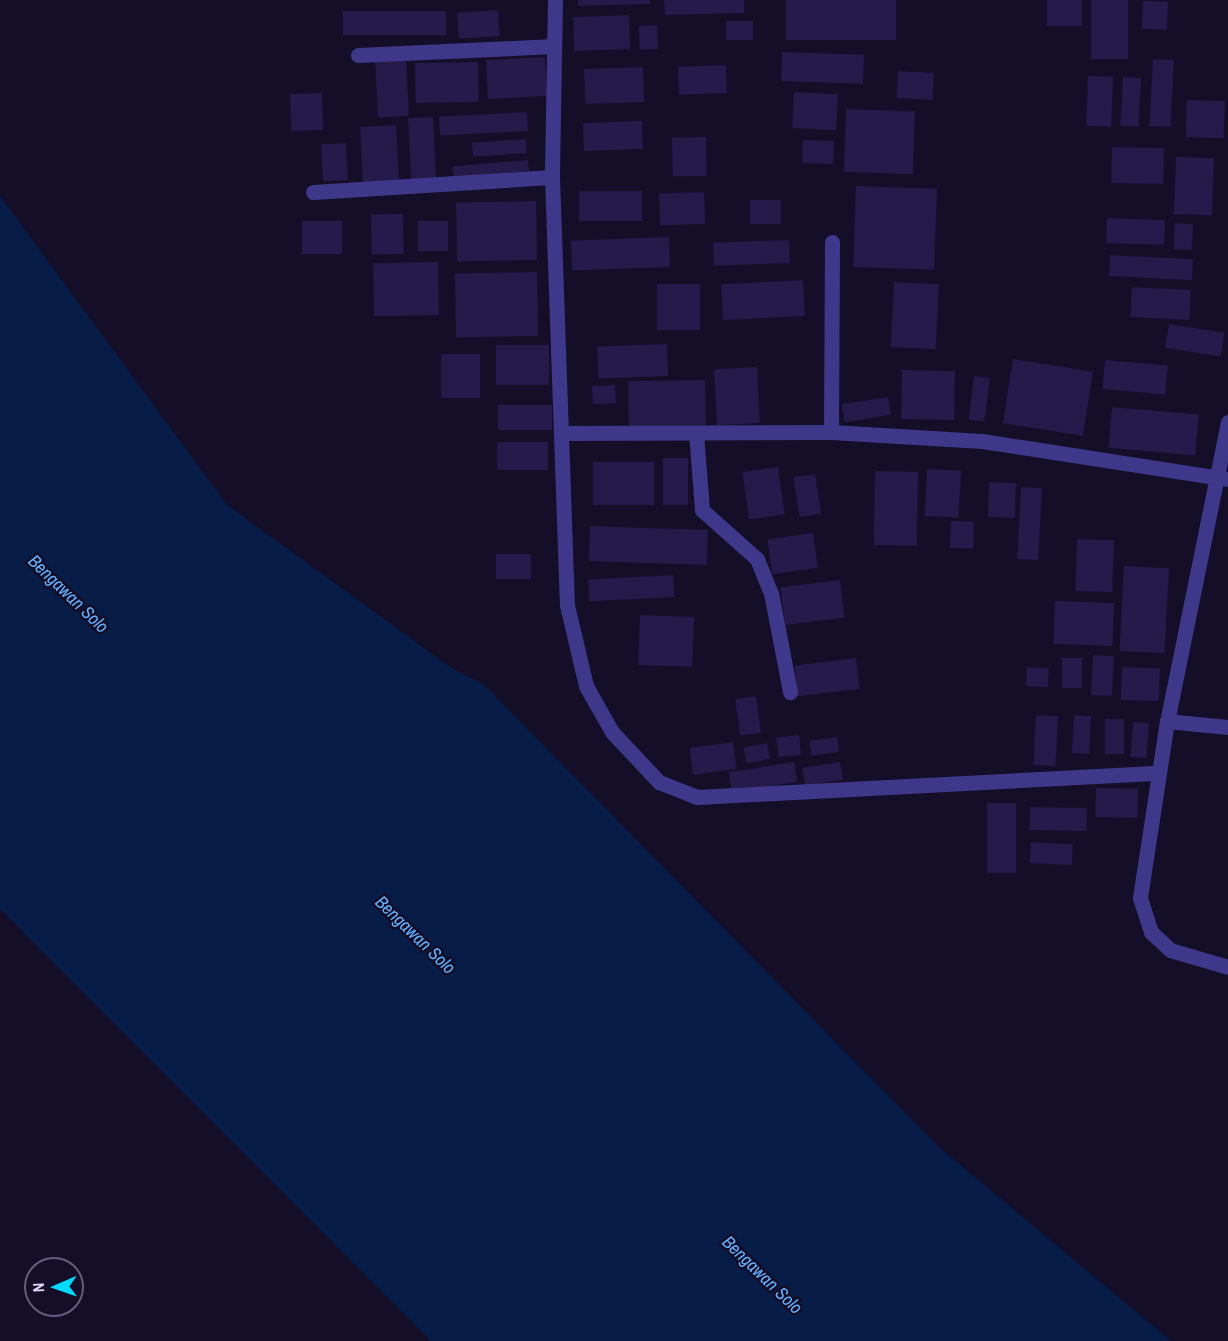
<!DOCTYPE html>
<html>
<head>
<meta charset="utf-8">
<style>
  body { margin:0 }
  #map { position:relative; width:1228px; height:1341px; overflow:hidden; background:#140e28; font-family:"Archivo Narrow",sans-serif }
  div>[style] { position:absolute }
  .water>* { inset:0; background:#081c48 }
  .building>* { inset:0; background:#261a4a; transform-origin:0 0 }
  .street>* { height:15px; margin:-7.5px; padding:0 7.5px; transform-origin:7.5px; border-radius:7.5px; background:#3e378a }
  span { translate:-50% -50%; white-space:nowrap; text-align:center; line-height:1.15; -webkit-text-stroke:5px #140e28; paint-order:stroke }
  .water-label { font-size:18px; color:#64b0ff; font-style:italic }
  .north { position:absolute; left:24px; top:1257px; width:60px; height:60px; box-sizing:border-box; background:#140e28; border:2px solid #645e7e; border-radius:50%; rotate:268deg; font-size:16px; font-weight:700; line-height:24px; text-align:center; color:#ddd6ff }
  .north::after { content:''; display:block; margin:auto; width:21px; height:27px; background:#02d9ff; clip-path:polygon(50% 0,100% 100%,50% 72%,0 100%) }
</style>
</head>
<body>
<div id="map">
  <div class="water">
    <i style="clip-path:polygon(0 196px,227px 505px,453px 669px,483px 684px,939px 1147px,1171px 1341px,431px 1341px,0 909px)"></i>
  </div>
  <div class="building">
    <i style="clip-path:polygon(578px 0,650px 0,650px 4px,578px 6px)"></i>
    <i style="clip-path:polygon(664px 0,744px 0,744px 13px,665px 15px)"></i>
    <i style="left:786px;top:0;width:110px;height:40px"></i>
    <i style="left:1047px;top:0;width:35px;height:26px"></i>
    <i style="left:1091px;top:0;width:37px;height:59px"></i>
    <i style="left:1143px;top:1px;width:25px;height:28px;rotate:2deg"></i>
    <i style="left:498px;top:10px;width:26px;height:41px;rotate:86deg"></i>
    <i style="left:446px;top:11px;width:24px;height:103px;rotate:90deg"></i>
    <i style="left:629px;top:15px;width:34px;height:56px;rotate:88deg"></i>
    <i style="left:726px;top:21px;width:27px;height:19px"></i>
    <i style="left:657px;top:25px;width:24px;height:18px;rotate:88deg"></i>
    <i style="left:782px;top:52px;width:82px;height:29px;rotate:2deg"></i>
    <i style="left:545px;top:57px;width:39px;height:59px;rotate:87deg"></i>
    <i style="left:1153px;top:59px;width:21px;height:67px;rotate:3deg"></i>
    <i style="left:406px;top:60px;width:56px;height:31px;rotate:87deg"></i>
    <i style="left:478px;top:62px;width:40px;height:63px;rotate:89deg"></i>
    <i style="left:726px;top:65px;width:28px;height:48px;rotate:88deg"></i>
    <i style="left:643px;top:67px;width:35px;height:59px;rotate:88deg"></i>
    <i style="left:898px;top:71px;width:36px;height:27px;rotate:3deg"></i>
    <i style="left:1088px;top:76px;width:25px;height:50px;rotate:2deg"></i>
    <i style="left:1123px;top:77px;width:18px;height:49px;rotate:3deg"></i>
    <i style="left:794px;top:92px;width:44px;height:36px;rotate:3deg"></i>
    <i style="left:322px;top:93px;width:37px;height:32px;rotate:88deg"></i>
    <i style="left:1187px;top:100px;width:38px;height:37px;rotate:2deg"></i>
    <i style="left:846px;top:109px;width:69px;height:63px;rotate:2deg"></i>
    <i style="left:527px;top:112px;width:19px;height:88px;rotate:87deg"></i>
    <i style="left:433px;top:117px;width:62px;height:25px;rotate:87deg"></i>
    <i style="left:642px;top:121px;width:28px;height:59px;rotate:88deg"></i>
    <i style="left:396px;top:125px;width:62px;height:36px;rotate:87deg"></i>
    <i style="left:706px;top:137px;width:39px;height:34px;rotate:89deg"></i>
    <i style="left:526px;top:139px;width:14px;height:54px;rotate:86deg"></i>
    <i style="left:803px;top:140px;width:31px;height:23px;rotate:2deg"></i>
    <i style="left:346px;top:143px;width:37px;height:25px;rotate:87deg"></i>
    <i style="left:1112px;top:147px;width:52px;height:36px;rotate:1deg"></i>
    <i style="left:1176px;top:157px;width:38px;height:57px;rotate:2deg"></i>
    <i style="left:528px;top:160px;width:11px;height:76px;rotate:85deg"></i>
    <i style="left:856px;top:186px;width:81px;height:81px;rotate:2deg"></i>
    <i style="left:642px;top:191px;width:30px;height:63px;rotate:90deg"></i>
    <i style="left:704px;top:192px;width:32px;height:45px;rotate:88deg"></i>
    <i style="left:781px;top:200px;width:24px;height:31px;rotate:90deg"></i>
    <i style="left:536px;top:201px;width:59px;height:80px;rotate:89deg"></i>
    <i style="left:403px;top:214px;width:40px;height:32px;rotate:89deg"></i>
    <i style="left:1107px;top:218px;width:58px;height:25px;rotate:2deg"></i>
    <i style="left:342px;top:221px;width:33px;height:40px;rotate:90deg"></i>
    <i style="left:418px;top:221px;width:30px;height:30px"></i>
    <i style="left:1175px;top:223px;width:18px;height:26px;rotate:3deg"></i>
    <i style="left:669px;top:237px;width:30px;height:98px;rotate:88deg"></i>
    <i style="left:789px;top:240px;width:23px;height:76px;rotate:88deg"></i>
    <i style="left:1110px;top:255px;width:83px;height:21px;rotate:3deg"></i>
    <i style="left:438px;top:262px;width:53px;height:65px;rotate:89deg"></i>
    <i style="left:537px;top:272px;width:64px;height:82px;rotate:89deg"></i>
    <i style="left:803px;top:280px;width:36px;height:82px;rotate:87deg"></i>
    <i style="left:894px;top:282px;width:45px;height:65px;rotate:3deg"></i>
    <i style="left:657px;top:284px;width:43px;height:46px"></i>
    <i style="left:1132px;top:287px;width:59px;height:30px;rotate:3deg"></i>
    <i style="left:1169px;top:324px;width:56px;height:24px;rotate:9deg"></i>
    <i style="left:667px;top:344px;width:32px;height:70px;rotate:88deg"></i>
    <i style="left:549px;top:345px;width:40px;height:53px;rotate:90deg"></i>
    <i style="left:480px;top:354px;width:44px;height:39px;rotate:90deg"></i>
    <i style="left:1013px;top:359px;width:81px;height:65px;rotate:9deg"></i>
    <i style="left:1105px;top:360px;width:63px;height:29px;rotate:5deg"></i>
    <i style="left:757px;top:367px;width:56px;height:43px;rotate:87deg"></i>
    <i style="left:955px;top:371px;width:49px;height:53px;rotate:91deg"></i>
    <i style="left:974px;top:376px;width:16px;height:44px;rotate:7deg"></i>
    <i style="left:705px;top:380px;width:45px;height:77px;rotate:89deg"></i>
    <i style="left:615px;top:385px;width:18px;height:23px;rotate:87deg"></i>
    <i style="left:888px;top:397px;width:18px;height:47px;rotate:81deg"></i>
    <i style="left:552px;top:405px;width:25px;height:54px;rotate:90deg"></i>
    <i style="left:1112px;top:407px;width:87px;height:41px;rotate:5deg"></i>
    <i style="left:548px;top:442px;width:28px;height:51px;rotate:90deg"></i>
    <i style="left:663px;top:458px;width:25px;height:47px"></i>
    <i style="left:654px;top:462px;width:43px;height:61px;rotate:90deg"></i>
    <i style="left:778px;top:467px;width:48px;height:36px;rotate:82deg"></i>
    <i style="left:927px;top:469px;width:34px;height:47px;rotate:3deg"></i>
    <i style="left:875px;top:471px;width:43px;height:74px;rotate:1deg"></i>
    <i style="left:815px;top:474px;width:40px;height:22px;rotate:81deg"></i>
    <i style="left:989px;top:482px;width:27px;height:35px;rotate:2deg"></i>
    <i style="left:1021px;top:487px;width:21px;height:72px;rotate:3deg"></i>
    <i style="left:951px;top:521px;width:23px;height:27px;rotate:2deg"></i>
    <i style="left:590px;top:526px;width:118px;height:35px;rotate:2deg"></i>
    <i style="left:813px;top:533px;width:35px;height:46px;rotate:82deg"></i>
    <i style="left:1077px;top:539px;width:37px;height:52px;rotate:2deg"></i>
    <i style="left:531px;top:554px;width:25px;height:35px;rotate:90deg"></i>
    <i style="left:1124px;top:566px;width:45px;height:85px;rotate:3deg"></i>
    <i style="left:673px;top:575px;width:22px;height:85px;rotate:87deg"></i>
    <i style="left:840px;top:580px;width:38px;height:60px;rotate:83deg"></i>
    <i style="left:1055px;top:601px;width:59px;height:43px;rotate:2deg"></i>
    <i style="left:640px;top:615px;width:54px;height:50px;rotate:2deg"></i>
    <i style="left:1093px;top:655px;width:21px;height:40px;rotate:3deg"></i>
    <i style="left:856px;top:658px;width:31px;height:62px;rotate:83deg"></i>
    <i style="left:1062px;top:658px;width:20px;height:30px"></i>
    <i style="left:1027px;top:667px;width:22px;height:19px;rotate:3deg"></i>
    <i style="left:1122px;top:667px;width:38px;height:33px;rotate:2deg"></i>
    <i style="left:756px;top:696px;width:37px;height:21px;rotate:82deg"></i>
    <i style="left:1036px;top:715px;width:22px;height:50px;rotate:3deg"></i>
    <i style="left:1074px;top:715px;width:17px;height:38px;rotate:3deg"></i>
    <i style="left:1105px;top:719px;width:19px;height:35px"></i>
    <i style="left:1133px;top:722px;width:16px;height:35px;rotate:4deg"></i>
    <i style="left:799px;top:735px;width:20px;height:23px;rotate:84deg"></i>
    <i style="left:837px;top:737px;width:15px;height:28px;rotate:82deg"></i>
    <i style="left:733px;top:742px;width:27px;height:44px;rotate:82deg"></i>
    <i style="left:767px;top:743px;width:16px;height:24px;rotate:79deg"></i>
    <i style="left:794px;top:762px;width:20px;height:66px;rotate:81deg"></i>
    <i style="left:840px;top:762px;width:18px;height:38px;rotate:81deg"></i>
    <i style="left:1096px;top:788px;width:42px;height:29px;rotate:1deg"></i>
    <i style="left:987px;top:803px;width:29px;height:70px"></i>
    <i style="left:1030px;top:807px;width:57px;height:23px;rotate:1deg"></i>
    <i style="left:1031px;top:842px;width:42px;height:21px;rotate:3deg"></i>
  </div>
  <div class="street">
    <i style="left:555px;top:0;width:177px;rotate:91deg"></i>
    <i style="left:552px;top:177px;width:428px;rotate:88deg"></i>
    <i style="left:567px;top:605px;width:83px;rotate:76.8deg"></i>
    <i style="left:586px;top:686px;width:53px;rotate:60.5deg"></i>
    <i style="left:612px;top:732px;width:69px;rotate:46.8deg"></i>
    <i style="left:659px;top:782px;width:41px;rotate:21.5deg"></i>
    <i style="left:697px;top:797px;width:462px;rotate:-3deg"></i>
    <i style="left:358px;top:55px;width:196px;rotate:-2.6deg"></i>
    <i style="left:313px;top:192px;width:239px;rotate:-3.6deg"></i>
    <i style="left:1228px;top:422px;width:305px;rotate:101.5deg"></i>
    <i style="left:1167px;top:721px;width:179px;rotate:98.7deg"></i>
    <i style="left:1140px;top:898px;width:36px;rotate:72deg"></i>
    <i style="left:1151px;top:932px;width:26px;rotate:43deg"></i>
    <i style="left:1170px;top:950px;width:60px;rotate:16.3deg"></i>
    <i style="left:831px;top:432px;width:190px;rotate:-89.7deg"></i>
    <i style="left:561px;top:433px;width:270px;rotate:-0.2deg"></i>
    <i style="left:831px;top:432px;width:151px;rotate:3.4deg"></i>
    <i style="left:982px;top:441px;width:249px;rotate:8.8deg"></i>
    <i style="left:696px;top:433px;width:77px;rotate:85.5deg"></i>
    <i style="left:702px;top:510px;width:74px;rotate:41.7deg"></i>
    <i style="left:757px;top:559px;width:37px;rotate:68deg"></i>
    <i style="left:771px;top:593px;width:101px;rotate:79.1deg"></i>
    <i style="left:1167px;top:721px;width:61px;rotate:5.6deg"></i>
  </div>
  <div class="water-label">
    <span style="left:68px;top:594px;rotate:44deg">Bengawan Solo</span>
    <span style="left:415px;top:935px;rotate:44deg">Bengawan Solo</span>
    <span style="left:762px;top:1275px;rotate:44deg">Bengawan Solo</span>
  </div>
  <div class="north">N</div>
</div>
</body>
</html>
